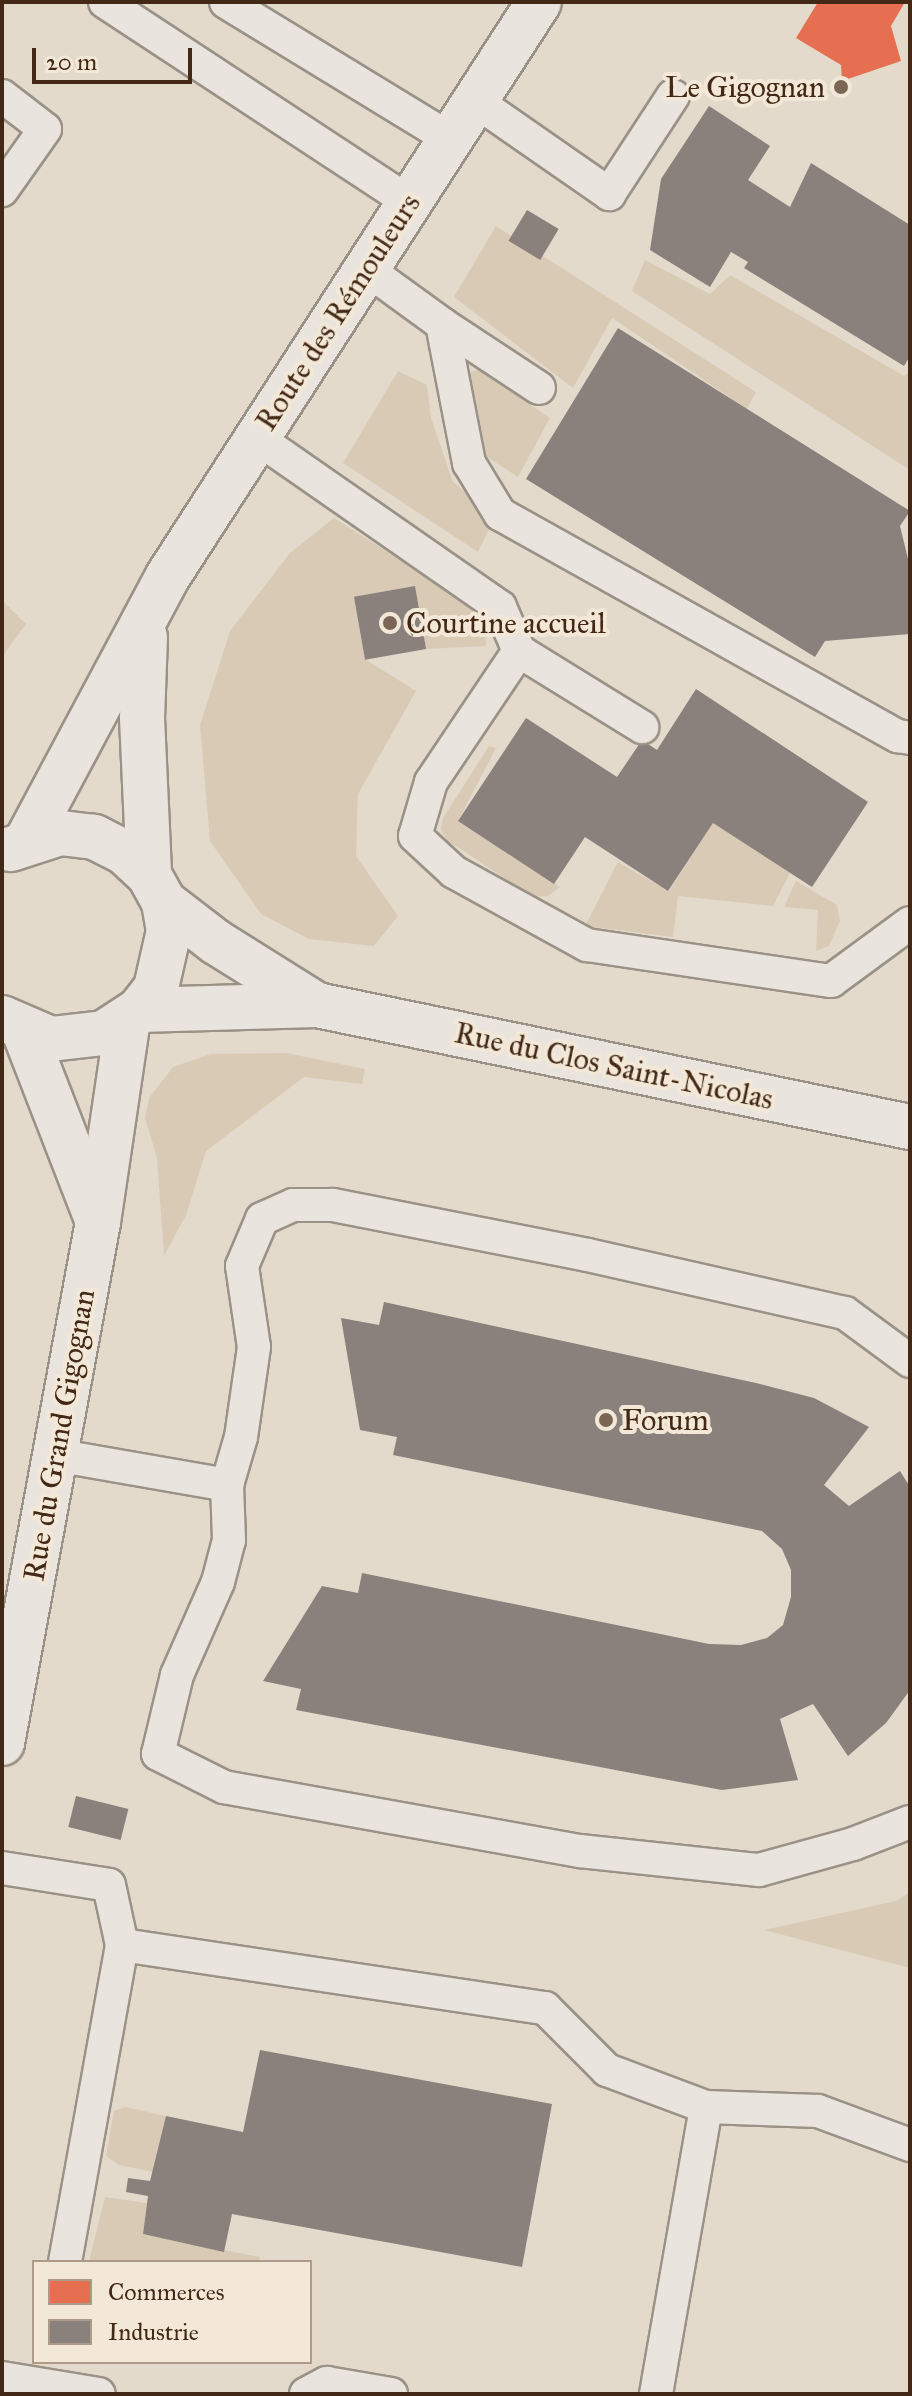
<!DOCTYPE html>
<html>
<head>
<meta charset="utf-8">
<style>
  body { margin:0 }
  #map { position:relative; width:912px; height:2396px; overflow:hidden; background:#e3dacb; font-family:"IM FELL Great Primer",serif }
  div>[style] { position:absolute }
  .green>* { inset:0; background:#d9cab6 }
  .shops>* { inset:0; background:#e76f51 }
  .industry>* { inset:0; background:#8a817c; transform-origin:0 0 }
  .roads { filter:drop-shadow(2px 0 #9a9287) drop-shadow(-2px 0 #9a9287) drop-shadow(0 2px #9a9287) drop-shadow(0 -2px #9a9287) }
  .service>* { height:32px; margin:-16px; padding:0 16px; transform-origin:16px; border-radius:16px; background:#e9e4dd }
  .minor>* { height:44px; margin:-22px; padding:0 22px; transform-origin:22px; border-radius:22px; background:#e9e4dd }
  .dots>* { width:22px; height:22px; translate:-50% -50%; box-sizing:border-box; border:4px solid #f3e8d7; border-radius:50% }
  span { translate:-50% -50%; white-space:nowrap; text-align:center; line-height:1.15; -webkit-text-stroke:8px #f3e8d7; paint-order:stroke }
  .poi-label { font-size:30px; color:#432816 }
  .right { translate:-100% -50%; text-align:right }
  .left { translate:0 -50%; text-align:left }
  .street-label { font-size:30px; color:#432816 }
  .frame { position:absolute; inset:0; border:4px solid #432816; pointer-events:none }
  .legend { position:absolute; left:32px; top:2260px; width:280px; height:104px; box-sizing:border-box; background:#f3e8d7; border:2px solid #ad9b8a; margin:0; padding:10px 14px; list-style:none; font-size:24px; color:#432816 }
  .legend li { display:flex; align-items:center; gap:16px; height:40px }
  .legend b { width:40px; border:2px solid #ad9b8a }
  .scale { position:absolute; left:32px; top:48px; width:160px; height:36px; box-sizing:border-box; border:4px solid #432816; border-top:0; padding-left:10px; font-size:24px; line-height:28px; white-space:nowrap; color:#432816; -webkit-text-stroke:6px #f3e8d7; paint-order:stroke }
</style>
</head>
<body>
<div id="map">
  <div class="green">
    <i style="clip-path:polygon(496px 226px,756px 392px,747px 409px,612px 318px,573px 388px,454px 297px)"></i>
    <i style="clip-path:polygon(645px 260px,710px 294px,730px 275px,904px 376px,910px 371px,910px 470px,632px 291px)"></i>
    <i style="clip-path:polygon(478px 369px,550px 418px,518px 477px,484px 455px,467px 374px)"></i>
    <i style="clip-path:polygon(398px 371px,427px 385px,431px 418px,453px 482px,495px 517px,478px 552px,343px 463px)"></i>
    <i style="clip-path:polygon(334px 518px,484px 614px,486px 646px,426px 649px,415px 586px,354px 597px,365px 659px,416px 691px,358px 794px,356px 856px,398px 916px,374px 946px,309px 939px,261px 914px,210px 841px,200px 725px,230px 631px,290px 553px)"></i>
    <i style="clip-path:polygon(2px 600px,26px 624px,2px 657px)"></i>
    <i style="clip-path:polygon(489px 746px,496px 748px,458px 821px,560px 887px,548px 896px,533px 897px,447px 840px,441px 830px,443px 818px)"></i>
    <i style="clip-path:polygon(713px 823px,790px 873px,773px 906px,678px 896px,673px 937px,585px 926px,618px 862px,669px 891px)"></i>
    <i style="clip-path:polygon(796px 881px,837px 905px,840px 921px,829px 946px,816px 951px,818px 910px,784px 907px)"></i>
    <i style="clip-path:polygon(286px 1053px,365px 1069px,362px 1084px,304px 1077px,206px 1151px,186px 1215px,164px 1256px,157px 1158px,145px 1118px,149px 1098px,173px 1067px,211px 1054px)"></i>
    <i style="clip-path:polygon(910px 1892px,910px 1968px,764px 1930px,896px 1901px)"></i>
    <i style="clip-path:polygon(126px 2107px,166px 2116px,153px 2172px,119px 2165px,106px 2156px,114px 2111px)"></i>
    <i style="clip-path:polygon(105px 2197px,147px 2203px,143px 2234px,260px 2257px,259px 2262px,89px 2262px)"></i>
  </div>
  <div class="shops">
    <i style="clip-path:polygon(818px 2px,905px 2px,891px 26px,901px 61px,842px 81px,841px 65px,796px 38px)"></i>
  </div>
  <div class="industry">
    <i style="clip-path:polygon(709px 106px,770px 146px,748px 180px,790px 207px,811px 163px,910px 225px,910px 356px,904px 366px,744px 268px,748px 262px,731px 252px,710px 287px,650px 250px,661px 179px)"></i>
    <i style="left:527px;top:210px;width:37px;height:36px;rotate:31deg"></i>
    <i style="clip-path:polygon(618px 328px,910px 511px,900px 526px,910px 567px,910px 634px,825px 641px,815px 657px,526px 479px)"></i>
    <i style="left:415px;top:586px;width:64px;height:62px;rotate:80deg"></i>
    <i style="clip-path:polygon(696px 689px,868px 802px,812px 887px,713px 823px,668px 891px,585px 837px,554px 884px,458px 821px,526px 718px,617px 777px,642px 740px,657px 750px)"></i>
    <i style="clip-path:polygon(384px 1302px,756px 1383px,814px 1398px,869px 1427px,824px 1485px,849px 1506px,900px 1471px,910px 1487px,910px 1690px,886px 1723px,848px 1756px,813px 1704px,780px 1719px,798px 1780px,722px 1790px,296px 1710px,301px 1689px,263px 1681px,322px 1586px,358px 1593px,362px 1573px,709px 1644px,741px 1645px,767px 1638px,783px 1625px,791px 1597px,791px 1570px,782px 1549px,762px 1531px,393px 1455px,397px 1437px,360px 1430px,341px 1318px,379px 1325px)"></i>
    <i style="left:76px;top:1796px;width:54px;height:32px;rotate:14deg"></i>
    <i style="clip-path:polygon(260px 2050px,552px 2104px,522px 2267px,232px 2214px,224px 2252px,143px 2234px,148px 2196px,126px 2192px,128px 2178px,150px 2181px,166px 2116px,243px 2132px)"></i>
  </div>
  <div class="roads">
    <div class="service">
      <i style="left:105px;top:2px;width:363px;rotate:33.3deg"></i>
      <i style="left:226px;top:2px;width:261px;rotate:31.4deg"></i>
      <i style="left:2px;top:96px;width:54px;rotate:37.5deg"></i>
      <i style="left:45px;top:129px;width:75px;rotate:125.2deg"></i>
      <i style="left:474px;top:100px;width:165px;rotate:34.8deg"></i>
      <i style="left:609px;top:194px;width:117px;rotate:-56.9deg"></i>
      <i style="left:365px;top:268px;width:95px;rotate:36deg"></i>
      <i style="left:442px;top:324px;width:142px;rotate:79deg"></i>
      <i style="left:469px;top:463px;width:60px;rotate:58.7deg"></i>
      <i style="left:500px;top:514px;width:456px;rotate:29.2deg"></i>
      <i style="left:898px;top:736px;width:12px;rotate:9deg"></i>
      <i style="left:442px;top:324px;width:116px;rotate:33.4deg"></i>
      <i style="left:257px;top:438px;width:296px;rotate:34.8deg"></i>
      <i style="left:500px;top:607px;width:48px;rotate:66.6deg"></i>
      <i style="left:519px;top:651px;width:158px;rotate:123.9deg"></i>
      <i style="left:431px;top:782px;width:56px;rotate:106.5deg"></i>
      <i style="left:415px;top:836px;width:53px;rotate:42.7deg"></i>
      <i style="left:454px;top:872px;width:152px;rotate:28.8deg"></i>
      <i style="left:587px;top:945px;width:247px;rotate:8.4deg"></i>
      <i style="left:831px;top:981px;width:98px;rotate:-36.3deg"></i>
      <i style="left:519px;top:651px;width:145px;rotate:31.7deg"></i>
      <i style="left:910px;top:1361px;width:81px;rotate:-143.6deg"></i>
      <i style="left:845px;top:1313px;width:263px;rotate:-167.3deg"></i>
      <i style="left:588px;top:1255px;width:261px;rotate:-168.9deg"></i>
      <i style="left:332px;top:1205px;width:39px;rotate:180deg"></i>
      <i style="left:293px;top:1205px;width:34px;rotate:156deg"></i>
      <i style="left:262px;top:1219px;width:51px;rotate:113.1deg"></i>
      <i style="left:242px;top:1266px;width:82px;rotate:81.6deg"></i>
      <i style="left:254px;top:1347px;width:91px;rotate:98.2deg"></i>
      <i style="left:241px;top:1437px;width:50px;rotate:106.3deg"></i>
      <i style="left:227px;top:1485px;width:55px;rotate:87.9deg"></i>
      <i style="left:229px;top:1540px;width:43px;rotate:104.7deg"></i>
      <i style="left:218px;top:1582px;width:102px;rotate:113.8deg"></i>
      <i style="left:177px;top:1675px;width:81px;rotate:103.5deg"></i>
      <i style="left:158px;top:1754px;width:74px;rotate:26.6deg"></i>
      <i style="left:224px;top:1787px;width:362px;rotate:10.2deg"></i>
      <i style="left:580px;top:1851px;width:180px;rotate:6.1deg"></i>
      <i style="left:759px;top:1870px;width:98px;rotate:-15.5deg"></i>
      <i style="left:853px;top:1844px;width:61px;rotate:-21.1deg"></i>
      <i style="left:55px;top:1455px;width:175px;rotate:9.9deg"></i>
      <i style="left:2px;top:1868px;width:108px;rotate:9deg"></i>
      <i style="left:109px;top:1885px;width:61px;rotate:77.8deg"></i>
      <i style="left:122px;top:1945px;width:428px;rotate:8.5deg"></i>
      <i style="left:545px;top:2008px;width:88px;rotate:45deg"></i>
      <i style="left:607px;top:2070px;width:106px;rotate:20.5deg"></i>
      <i style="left:706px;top:2107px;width:112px;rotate:2deg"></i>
      <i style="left:818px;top:2111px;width:98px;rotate:20.3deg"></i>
      <i style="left:65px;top:2262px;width:322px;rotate:-79.8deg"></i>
      <i style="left:2px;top:2378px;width:98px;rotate:9.4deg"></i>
      <i style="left:306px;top:2394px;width:24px;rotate:-28deg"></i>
      <i style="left:327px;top:2383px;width:65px;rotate:9.8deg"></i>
      <i style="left:656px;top:2394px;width:291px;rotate:-80.1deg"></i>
    </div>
    <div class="minor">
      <i style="left:145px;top:637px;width:81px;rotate:92.1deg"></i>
      <i style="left:142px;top:718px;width:157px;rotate:87.4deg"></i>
      <i style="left:27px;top:840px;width:299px;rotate:-61.9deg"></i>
      <i style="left:168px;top:576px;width:683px;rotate:-57.12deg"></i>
      <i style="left:164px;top:902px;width:66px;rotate:37.6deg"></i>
      <i style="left:216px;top:942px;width:119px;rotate:32deg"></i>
      <i style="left:139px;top:1010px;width:178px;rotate:-1.6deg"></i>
      <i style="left:317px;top:1005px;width:605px;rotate:11.63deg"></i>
      <i style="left:2px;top:1018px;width:53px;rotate:23.2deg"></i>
      <i style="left:51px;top:1039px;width:53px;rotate:-6.5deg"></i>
      <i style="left:104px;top:1033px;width:42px;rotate:-33.3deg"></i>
      <i style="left:139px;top:1010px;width:28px;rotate:-52deg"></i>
      <i style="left:156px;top:988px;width:58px;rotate:-77.2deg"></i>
      <i style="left:169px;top:931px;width:29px;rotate:-100deg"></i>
      <i style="left:164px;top:902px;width:31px;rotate:-119deg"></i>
      <i style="left:149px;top:875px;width:34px;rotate:-137deg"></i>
      <i style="left:124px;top:852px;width:34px;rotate:-153deg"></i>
      <i style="left:94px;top:837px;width:34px;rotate:-173deg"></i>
      <i style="left:60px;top:833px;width:52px;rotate:161.9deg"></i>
      <i style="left:24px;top:1031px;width:202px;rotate:68.8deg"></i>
      <i style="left:2px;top:1743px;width:530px;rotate:-79.56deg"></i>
      <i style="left:98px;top:1222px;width:205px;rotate:-81.6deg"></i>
    </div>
  </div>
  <div class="dots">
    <i style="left:841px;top:87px;background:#7b6655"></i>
    <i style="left:390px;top:623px;background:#7b6655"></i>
    <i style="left:606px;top:1420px;background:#7b6655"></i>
  </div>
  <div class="poi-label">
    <span class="right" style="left:825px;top:87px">Le Gigognan</span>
    <span class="left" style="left:406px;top:623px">Courtine accueil</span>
    <span class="left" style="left:622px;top:1420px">Forum</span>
  </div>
  <div class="street-label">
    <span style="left:338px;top:312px;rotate:-57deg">Route des Rémouleurs</span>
    <span style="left:614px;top:1066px;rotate:12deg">Rue du Clos Saint-Nicolas</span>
    <span style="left:59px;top:1435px;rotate:-80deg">Rue du Grand Gigognan</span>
  </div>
  <div class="frame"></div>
  <ul class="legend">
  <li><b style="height:22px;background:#e76f51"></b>Commerces</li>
  <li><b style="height:22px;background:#8a817c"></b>Industrie</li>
  </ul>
  <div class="scale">20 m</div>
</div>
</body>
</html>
